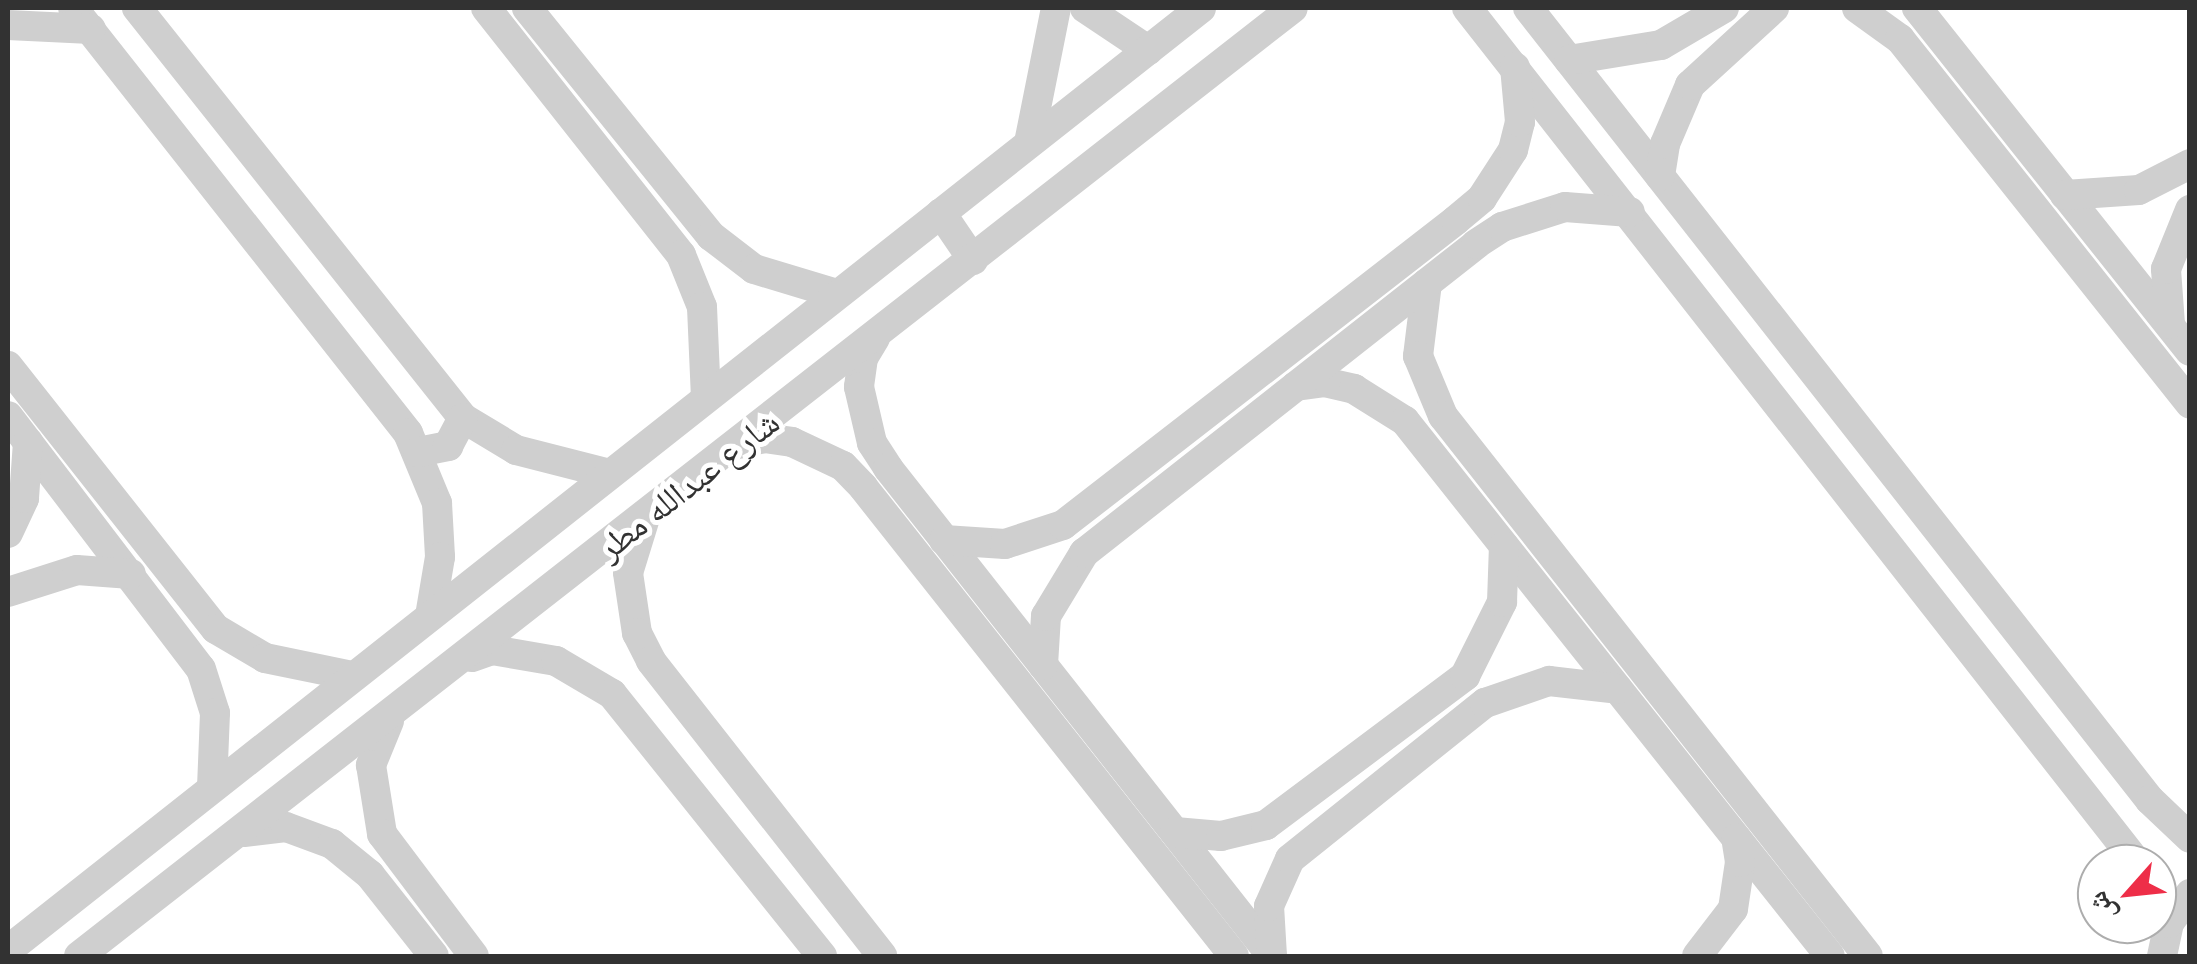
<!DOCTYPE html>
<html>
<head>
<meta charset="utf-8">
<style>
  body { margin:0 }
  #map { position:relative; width:2197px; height:964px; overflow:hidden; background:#fff; font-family:"Fira Sans Condensed","Noto Naskh Arabic",sans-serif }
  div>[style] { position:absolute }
  .minor>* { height:30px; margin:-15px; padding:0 15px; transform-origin:15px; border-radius:15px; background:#cfcfcf }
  span { translate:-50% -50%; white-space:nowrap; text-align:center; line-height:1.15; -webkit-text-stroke:10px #fff; paint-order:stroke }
  .street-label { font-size:35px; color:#323232 }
  .frame { position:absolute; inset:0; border:10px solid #323232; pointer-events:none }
  .north { position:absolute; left:2077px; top:844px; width:100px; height:100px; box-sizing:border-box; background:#fff; border:2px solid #adadad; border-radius:50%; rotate:243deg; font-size:28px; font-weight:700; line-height:40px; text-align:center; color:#323232 }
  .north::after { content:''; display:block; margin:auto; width:35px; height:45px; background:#ee2e48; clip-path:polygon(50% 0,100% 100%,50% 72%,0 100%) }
</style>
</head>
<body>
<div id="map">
  <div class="minor">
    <i style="left:73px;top:8px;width:541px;rotate:51.75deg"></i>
    <i style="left:408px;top:433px;width:76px;rotate:67.5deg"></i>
    <i style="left:437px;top:503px;width:54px;rotate:86.8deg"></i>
    <i style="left:440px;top:557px;width:60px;rotate:99.6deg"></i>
    <i style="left:137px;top:8px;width:524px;rotate:51.51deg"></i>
    <i style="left:463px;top:418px;width:62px;rotate:31.1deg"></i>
    <i style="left:516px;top:450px;width:97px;rotate:14.3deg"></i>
    <i style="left:486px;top:8px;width:315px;rotate:51.7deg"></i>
    <i style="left:681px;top:255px;width:56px;rotate:68deg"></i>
    <i style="left:702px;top:307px;width:91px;rotate:87.5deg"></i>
    <i style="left:527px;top:8px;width:293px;rotate:51.1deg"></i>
    <i style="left:711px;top:236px;width:54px;rotate:37.5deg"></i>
    <i style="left:754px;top:269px;width:87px;rotate:16.8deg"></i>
    <i style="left:1085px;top:8px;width:76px;rotate:33.7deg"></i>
    <i style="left:1467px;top:8px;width:1088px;rotate:51.91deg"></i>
    <i style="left:1528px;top:8px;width:1007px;rotate:51.86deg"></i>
    <i style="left:2150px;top:800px;width:55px;rotate:43.5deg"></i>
    <i style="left:1857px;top:8px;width:53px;rotate:35.8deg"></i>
    <i style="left:1900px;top:39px;width:466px;rotate:51.5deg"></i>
    <i style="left:1917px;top:8px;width:438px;rotate:51.5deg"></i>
    <i style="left:8px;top:25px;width:83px;rotate:2.8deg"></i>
    <i style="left:1569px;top:60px;width:93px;rotate:-9.3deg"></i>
    <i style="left:1661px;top:45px;width:73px;rotate:-30.4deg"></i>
    <i style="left:1029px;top:143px;width:138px;rotate:-78.7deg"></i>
    <i style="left:1660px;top:176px;width:32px;rotate:-81deg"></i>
    <i style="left:1665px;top:144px;width:64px;rotate:-67deg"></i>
    <i style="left:1690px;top:85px;width:114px;rotate:-42.5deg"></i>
    <i style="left:2065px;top:195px;width:74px;rotate:-3.9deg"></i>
    <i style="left:2139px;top:190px;width:57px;rotate:-27deg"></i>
    <i style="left:941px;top:213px;width:57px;rotate:55.8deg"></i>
    <i style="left:1427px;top:283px;width:74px;rotate:97deg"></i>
    <i style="left:1418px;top:356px;width:65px;rotate:67.4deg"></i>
    <i style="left:1443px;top:416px;width:687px;rotate:51.8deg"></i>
    <i style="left:2170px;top:324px;width:55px;rotate:-94.2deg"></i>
    <i style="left:2166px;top:269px;width:64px;rotate:-67.9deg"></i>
    <i style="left:875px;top:338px;width:23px;rotate:121deg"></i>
    <i style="left:863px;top:358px;width:29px;rotate:98deg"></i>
    <i style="left:859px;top:387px;width:57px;rotate:76.9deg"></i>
    <i style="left:872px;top:443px;width:30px;rotate:57deg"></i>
    <i style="left:888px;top:468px;width:621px;rotate:51.8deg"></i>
    <i style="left:8px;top:366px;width:335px;rotate:51.7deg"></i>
    <i style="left:216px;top:629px;width:57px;rotate:30.6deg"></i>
    <i style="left:265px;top:658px;width:90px;rotate:11.6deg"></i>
    <i style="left:1296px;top:386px;width:28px;rotate:-8deg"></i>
    <i style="left:1324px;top:382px;width:31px;rotate:13deg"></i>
    <i style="left:1354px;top:389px;width:60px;rotate:32.1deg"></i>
    <i style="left:1405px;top:421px;width:683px;rotate:51.54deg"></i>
    <i style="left:8px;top:416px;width:318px;rotate:52.7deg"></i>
    <i style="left:201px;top:669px;width:46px;rotate:72.3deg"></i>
    <i style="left:215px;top:713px;width:75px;rotate:92.3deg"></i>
    <i style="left:739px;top:444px;width:26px;rotate:-13deg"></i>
    <i style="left:764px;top:438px;width:28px;rotate:8deg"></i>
    <i style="left:792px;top:442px;width:56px;rotate:25.2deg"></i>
    <i style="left:843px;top:466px;width:29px;rotate:46deg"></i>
    <i style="left:863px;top:487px;width:598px;rotate:51.65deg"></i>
    <i style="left:418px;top:452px;width:31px;rotate:-11deg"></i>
    <i style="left:448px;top:446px;width:32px;rotate:-62deg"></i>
    <i style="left:644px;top:521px;width:54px;rotate:107.1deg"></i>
    <i style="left:628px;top:573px;width:61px;rotate:81.5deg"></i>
    <i style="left:637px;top:633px;width:31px;rotate:63deg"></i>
    <i style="left:651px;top:661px;width:375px;rotate:51.9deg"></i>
    <i style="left:8px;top:533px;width:38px;rotate:-65deg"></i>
    <i style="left:24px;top:498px;width:56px;rotate:-85.9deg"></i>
    <i style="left:944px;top:540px;width:61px;rotate:3.8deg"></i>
    <i style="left:1005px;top:544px;width:61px;rotate:-18.1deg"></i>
    <i style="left:1063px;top:525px;width:497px;rotate:-37.8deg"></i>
    <i style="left:1456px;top:220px;width:34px;rotate:-40deg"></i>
    <i style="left:1482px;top:198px;width:57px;rotate:-57.1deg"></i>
    <i style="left:1513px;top:150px;width:29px;rotate:-76deg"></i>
    <i style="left:1520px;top:122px;width:55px;rotate:-95.2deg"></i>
    <i style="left:8px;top:592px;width:72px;rotate:-17.7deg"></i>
    <i style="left:77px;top:570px;width:54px;rotate:4.2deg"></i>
    <i style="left:472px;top:657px;width:21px;rotate:-19deg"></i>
    <i style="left:492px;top:650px;width:65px;rotate:9.8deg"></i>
    <i style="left:556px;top:661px;width:65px;rotate:30.5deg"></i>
    <i style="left:612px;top:694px;width:336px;rotate:51.3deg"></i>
    <i style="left:1043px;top:665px;width:49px;rotate:-86.5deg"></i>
    <i style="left:1046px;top:616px;width:74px;rotate:-58.9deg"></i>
    <i style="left:1084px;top:553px;width:499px;rotate:-38.2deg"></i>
    <i style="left:1476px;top:244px;width:31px;rotate:-33deg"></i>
    <i style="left:1502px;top:227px;width:66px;rotate:-17.6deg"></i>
    <i style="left:1565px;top:207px;width:65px;rotate:4.4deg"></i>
    <i style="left:389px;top:721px;width:48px;rotate:112.2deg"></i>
    <i style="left:371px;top:765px;width:70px;rotate:80.9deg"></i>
    <i style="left:382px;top:834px;width:153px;rotate:53deg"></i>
    <i style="left:244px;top:832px;width:42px;rotate:-6.8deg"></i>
    <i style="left:286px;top:827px;width:49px;rotate:20.3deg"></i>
    <i style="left:332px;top:844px;width:49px;rotate:39.2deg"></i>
    <i style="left:370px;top:875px;width:103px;rotate:51.7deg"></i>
    <i style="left:1175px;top:832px;width:46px;rotate:5deg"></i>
    <i style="left:1221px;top:836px;width:46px;rotate:-13.7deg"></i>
    <i style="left:1266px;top:825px;width:249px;rotate:-36.8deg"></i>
    <i style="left:1465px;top:676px;width:83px;rotate:-63.4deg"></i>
    <i style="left:1502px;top:602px;width:56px;rotate:-88deg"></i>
    <i style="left:8px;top:950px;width:1520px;rotate:-38.29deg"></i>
    <i style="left:79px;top:956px;width:1540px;rotate:-37.99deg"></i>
    <i style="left:1272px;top:956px;width:50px;rotate:-93.4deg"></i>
    <i style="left:1269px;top:906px;width:51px;rotate:-65.9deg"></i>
    <i style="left:1290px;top:859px;width:250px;rotate:-38.7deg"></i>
    <i style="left:1485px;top:703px;width:68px;rotate:-19deg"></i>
    <i style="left:1549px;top:681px;width:69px;rotate:6.6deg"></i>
    <i style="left:1697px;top:956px;width:59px;rotate:-52.5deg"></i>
    <i style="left:1733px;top:909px;width:48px;rotate:-81.5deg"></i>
    <i style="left:1740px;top:862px;width:24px;rotate:-99deg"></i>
    <i style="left:2162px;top:956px;width:34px;rotate:-78deg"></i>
    <i style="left:2169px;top:923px;width:36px;rotate:-54deg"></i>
  </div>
  <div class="street-label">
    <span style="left:688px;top:485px;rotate:-38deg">شارع عبدالله مطر</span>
  </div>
  <div class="frame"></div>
  <div class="north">ش</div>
</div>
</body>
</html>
